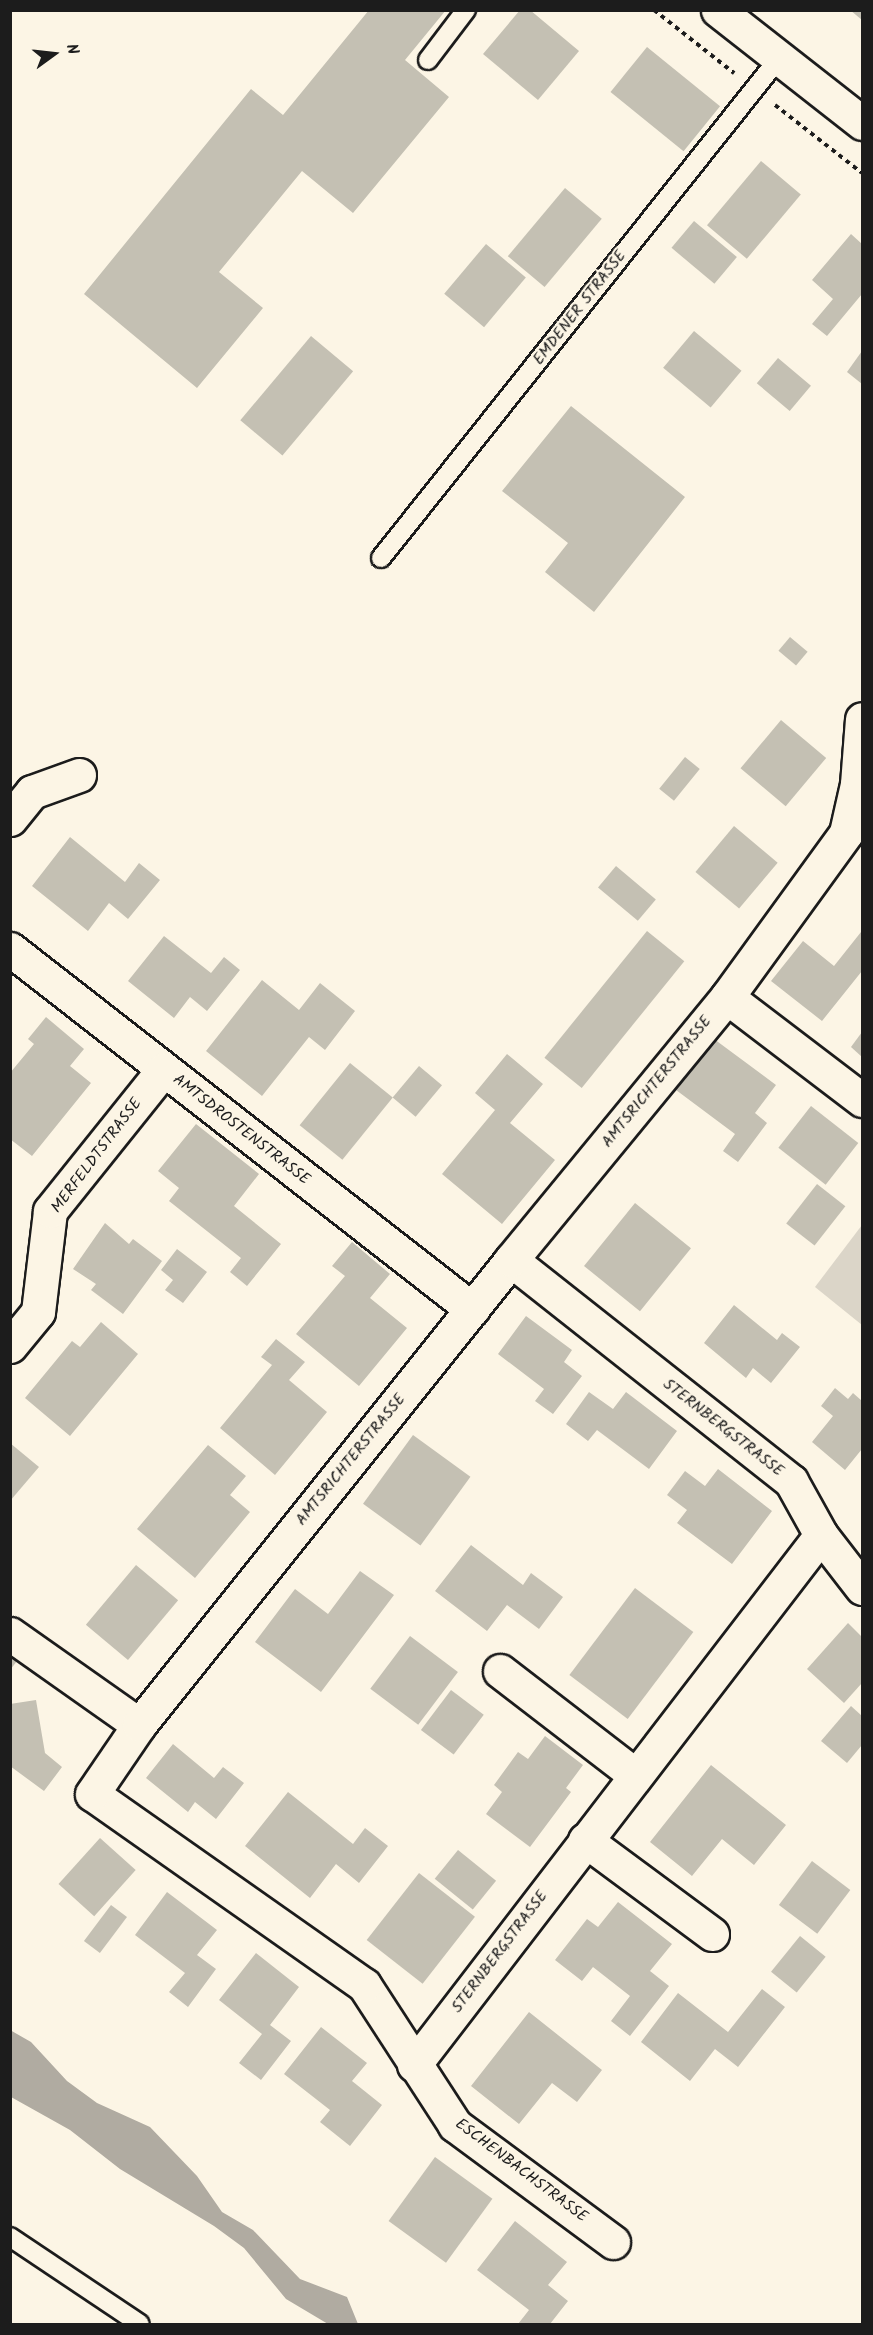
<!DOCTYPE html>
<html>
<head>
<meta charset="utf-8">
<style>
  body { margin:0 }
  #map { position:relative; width:873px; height:2335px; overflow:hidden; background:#fcf5e5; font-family:Kalam,sans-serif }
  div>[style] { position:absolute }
  .green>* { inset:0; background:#dbd5c8 }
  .water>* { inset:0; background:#b0aba1 }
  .building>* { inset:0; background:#c4c0b3; transform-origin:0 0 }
  .path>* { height:4px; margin-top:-2px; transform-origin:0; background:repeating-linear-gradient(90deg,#1c1c1c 0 4.5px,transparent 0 9px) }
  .roads { filter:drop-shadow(2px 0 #1c1c1c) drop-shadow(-2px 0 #1c1c1c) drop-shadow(0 2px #1c1c1c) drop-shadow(0 -2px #1c1c1c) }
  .service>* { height:18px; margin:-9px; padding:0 9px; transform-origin:9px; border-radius:9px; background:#fcf5e5 }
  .minor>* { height:33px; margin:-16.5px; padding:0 16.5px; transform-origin:16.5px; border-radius:16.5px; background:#fcf5e5 }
  .tertiary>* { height:33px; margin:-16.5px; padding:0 16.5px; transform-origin:16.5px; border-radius:16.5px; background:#fcf5e5 }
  span { translate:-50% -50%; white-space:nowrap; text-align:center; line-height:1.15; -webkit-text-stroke:4.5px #fcf5e5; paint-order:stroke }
  .street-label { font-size:16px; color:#1c1c1c }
  .frame { position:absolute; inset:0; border:12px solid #1c1c1c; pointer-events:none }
  .north { position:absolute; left:24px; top:24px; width:60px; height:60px; -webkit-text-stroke:4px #fcf5e5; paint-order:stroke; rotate:75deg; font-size:16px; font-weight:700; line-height:24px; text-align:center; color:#1c1c1c }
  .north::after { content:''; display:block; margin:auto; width:21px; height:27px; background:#1c1c1c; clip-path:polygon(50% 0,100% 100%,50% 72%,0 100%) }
</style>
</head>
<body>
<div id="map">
  <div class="green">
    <i style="clip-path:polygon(862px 1225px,862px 1325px,815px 1287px)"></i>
  </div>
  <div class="water">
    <i style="clip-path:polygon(10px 2030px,31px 2042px,67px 2081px,97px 2103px,150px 2127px,197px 2176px,222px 2212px,253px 2230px,300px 2279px,347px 2297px,358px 2324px,328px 2324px,286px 2299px,244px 2248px,214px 2226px,120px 2169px,70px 2130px,11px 2097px)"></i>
  </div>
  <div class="building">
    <i style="clip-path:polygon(369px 10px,446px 10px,405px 60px,449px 97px,353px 213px,302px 171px,219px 272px,263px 308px,197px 388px,84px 294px,251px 89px,283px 115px)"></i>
    <i style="clip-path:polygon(520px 10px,530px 10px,579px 51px,538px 100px,483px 54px)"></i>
    <i style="clip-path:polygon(850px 10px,862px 10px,862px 20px)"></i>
    <i style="left:647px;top:47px;width:94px;height:58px;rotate:39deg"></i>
    <i style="left:761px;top:161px;width:52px;height:84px;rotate:40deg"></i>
    <i style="left:565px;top:188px;width:48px;height:89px;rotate:40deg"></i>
    <i style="left:694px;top:221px;width:56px;height:35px;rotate:40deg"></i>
    <i style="clip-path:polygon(851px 234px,862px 244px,862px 294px,827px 336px,812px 324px,833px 299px,812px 280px)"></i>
    <i style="left:486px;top:244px;width:52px;height:65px;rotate:40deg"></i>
    <i style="left:694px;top:331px;width:62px;height:48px;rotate:40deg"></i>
    <i style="left:311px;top:336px;width:55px;height:110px;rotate:40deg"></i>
    <i style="clip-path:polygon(862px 351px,862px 384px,847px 372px)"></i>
    <i style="left:778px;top:358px;width:43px;height:33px;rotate:40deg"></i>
    <i style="clip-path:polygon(571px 406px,685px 497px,594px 612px,545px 572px,568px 543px,502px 491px)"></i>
    <i style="left:790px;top:637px;width:23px;height:18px;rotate:40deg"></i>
    <i style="left:781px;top:720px;width:59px;height:63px;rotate:40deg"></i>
    <i style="left:685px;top:757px;width:19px;height:41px;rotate:39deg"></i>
    <i style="left:734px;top:826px;width:57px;height:60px;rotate:40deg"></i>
    <i style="clip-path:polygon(70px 837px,125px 882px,139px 863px,160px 880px,128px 919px,109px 903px,88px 931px,32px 886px)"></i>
    <i style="left:616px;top:866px;width:52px;height:28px;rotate:40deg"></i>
    <i style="left:647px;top:931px;width:48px;height:163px;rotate:39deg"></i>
    <i style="clip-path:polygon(861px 932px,862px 971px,822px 1021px,771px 981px,803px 941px,834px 966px)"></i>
    <i style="clip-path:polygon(164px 936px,211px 973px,224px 957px,240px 970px,207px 1011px,190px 997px,174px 1018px,128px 981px)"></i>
    <i style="clip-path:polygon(262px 980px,299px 1010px,320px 983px,355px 1011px,325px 1050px,309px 1037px,262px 1096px,206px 1051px)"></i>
    <i style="clip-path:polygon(46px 1017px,84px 1049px,70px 1066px,91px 1083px,32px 1156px,10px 1139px,10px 1073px,34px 1044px,28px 1039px)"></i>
    <i style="clip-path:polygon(862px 1032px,862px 1057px,851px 1047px)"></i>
    <i style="clip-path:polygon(714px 1039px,776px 1085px,755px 1113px,767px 1123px,738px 1162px,723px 1151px,735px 1134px,676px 1090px)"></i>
    <i style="clip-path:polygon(507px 1054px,543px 1084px,510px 1123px,555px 1160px,502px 1224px,442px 1174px,495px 1110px,475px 1093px)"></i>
    <i style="left:350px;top:1063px;width:55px;height:80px;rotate:39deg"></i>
    <i style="left:419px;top:1066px;width:30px;height:41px;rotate:40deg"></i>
    <i style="left:811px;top:1106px;width:60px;height:53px;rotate:38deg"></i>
    <i style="clip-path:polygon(196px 1124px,259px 1174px,234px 1206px,281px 1244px,247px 1286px,230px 1272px,241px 1258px,169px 1201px,179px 1188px,158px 1171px)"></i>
    <i style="left:817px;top:1184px;width:36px;height:50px;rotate:38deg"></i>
    <i style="left:635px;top:1203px;width:72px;height:81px;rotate:39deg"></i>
    <i style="clip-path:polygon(105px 1223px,129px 1244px,133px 1239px,162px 1261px,123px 1314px,91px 1290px,96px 1284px,73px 1269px)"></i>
    <i style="clip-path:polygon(352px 1242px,390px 1274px,370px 1298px,407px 1328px,359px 1386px,296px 1334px,345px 1276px,332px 1266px)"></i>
    <i style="clip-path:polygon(177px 1249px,207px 1272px,183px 1303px,165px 1290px,173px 1280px,161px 1270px)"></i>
    <i style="clip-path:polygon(734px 1305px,777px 1340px,782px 1333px,800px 1347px,771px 1383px,753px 1368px,746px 1378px,704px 1343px)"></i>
    <i style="clip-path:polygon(526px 1316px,572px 1350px,564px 1362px,582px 1376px,553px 1414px,535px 1401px,544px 1389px,498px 1354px)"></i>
    <i style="clip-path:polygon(101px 1322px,138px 1354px,70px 1436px,25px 1398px,72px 1341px,80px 1347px)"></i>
    <i style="clip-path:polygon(276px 1339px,305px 1362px,289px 1380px,327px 1412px,275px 1475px,220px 1428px,272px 1365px,261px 1357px)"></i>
    <i style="clip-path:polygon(835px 1388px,848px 1399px,853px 1393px,862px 1401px,862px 1449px,845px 1470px,812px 1442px,833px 1416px,821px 1406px)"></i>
    <i style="clip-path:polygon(589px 1392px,613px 1409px,626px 1392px,677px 1431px,649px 1469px,597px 1430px,588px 1441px,566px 1424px)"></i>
    <i style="left:413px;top:1435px;width:71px;height:85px;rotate:36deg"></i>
    <i style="clip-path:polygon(10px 1443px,39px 1467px,10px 1501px)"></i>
    <i style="clip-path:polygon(208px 1445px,246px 1476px,230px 1495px,250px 1512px,195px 1578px,137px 1529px)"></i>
    <i style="clip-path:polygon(718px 1469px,772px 1511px,732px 1564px,677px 1523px,687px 1510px,667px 1495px,685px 1471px,705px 1486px)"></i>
    <i style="clip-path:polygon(471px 1545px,523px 1585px,531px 1573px,563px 1597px,539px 1629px,507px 1605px,487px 1631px,435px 1591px)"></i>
    <i style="left:136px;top:1565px;width:55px;height:78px;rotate:40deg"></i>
    <i style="clip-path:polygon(360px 1571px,394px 1595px,321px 1692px,255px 1642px,295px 1589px,328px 1614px)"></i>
    <i style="left:635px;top:1588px;width:73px;height:109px;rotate:37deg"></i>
    <i style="clip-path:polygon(848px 1623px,862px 1637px,862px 1683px,844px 1703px,807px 1669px)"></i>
    <i style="left:410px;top:1636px;width:60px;height:66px;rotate:37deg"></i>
    <i style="clip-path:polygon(10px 1648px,21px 1656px,10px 1670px)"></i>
    <i style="left:451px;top:1690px;width:41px;height:50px;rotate:37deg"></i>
    <i style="clip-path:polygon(36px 1700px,45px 1753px,62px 1767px,44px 1791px,10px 1766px,10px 1704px)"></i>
    <i style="clip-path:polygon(851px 1706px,862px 1716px,862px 1745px,847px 1763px,821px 1741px)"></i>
    <i style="clip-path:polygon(545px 1736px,583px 1765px,566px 1788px,571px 1792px,530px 1847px,486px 1814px,502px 1792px,494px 1785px,518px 1752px,528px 1759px)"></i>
    <i style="clip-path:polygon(173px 1744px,214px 1778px,223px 1767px,244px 1783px,216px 1819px,195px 1802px,188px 1812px,146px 1778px)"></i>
    <i style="clip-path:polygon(711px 1765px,786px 1825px,754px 1865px,722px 1839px,692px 1876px,650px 1842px)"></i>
    <i style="clip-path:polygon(288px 1792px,353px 1844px,365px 1828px,388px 1846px,359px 1883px,336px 1864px,310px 1898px,245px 1846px)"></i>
    <i style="left:100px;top:1838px;width:48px;height:62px;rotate:42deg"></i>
    <i style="left:458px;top:1850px;width:49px;height:37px;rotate:39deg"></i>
    <i style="left:812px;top:1861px;width:48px;height:55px;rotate:37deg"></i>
    <i style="left:419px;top:1873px;width:71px;height:85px;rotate:38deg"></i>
    <i style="clip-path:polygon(167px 1892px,217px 1930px,197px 1955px,216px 1969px,188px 2007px,169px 1992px,185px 1973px,135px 1935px)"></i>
    <i style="clip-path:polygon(618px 1902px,672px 1944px,650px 1971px,669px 1986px,630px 2036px,611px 2021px,630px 1996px,593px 1967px,582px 1981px,555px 1960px,587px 1919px,598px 1927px)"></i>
    <i style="left:111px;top:1905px;width:20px;height:45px;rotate:37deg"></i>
    <i style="left:800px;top:1936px;width:33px;height:46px;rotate:39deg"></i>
    <i style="clip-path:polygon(256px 1953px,299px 1987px,270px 2025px,291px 2041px,261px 2080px,239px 2063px,262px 2034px,219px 2000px)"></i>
    <i style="clip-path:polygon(762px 1989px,785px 2007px,738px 2067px,715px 2049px,690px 2081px,641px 2042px,678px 1993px,728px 2032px)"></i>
    <i style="clip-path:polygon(529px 2012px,602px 2070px,577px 2102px,552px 2083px,519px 2124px,471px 2086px)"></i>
    <i style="clip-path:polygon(321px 2027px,367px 2063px,352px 2081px,382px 2105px,350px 2146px,320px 2122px,330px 2110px,284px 2074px)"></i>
    <i style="left:435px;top:2157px;width:71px;height:79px;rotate:36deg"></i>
    <i style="clip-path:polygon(515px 2221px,567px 2262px,548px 2285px,568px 2301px,550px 2324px,518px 2324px,529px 2310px,477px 2270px)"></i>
  </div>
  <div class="path">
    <i style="left:654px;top:10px;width:102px;rotate:38.2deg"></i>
    <i style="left:775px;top:105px;width:110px;rotate:38deg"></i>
    <i style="left:10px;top:2324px;width:2px"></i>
  </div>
  <div class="roads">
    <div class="service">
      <i style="left:428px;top:60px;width:63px;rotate:-52.8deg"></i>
      <i style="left:381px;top:558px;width:639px;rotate:-51.48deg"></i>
      <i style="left:10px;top:2237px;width:156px;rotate:33.8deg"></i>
    </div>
    <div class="minor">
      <i style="left:10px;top:819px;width:35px;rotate:-51deg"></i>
      <i style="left:32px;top:792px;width:50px;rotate:-19.9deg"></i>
      <i style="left:10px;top:949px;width:586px;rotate:37.93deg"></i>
      <i style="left:727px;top:997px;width:170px;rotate:37.3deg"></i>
      <i style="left:511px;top:1260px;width:357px;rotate:38.3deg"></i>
      <i style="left:791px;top:1481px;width:62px;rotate:60.9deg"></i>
      <i style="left:821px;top:1535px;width:67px;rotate:52.3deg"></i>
      <i style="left:10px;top:1346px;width:44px;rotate:-50.5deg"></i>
      <i style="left:38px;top:1312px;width:102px;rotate:-83.2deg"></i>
      <i style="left:50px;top:1211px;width:181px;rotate:-51.3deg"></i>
      <i style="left:10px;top:1634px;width:158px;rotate:35.2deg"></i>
      <i style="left:500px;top:1671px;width:170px;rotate:37.6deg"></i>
      <i style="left:585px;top:1840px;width:158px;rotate:36.5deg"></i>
      <i style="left:414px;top:2065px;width:668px;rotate:-52.48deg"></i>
      <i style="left:613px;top:2242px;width:197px;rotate:-143.5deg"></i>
      <i style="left:455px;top:2125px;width:167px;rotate:-123deg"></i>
      <i style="left:364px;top:1985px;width:332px;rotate:-144.9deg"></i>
      <i style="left:92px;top:1794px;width:83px;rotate:-55.7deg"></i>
      <i style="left:139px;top:1725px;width:595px;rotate:-51.34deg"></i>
      <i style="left:511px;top:1260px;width:340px;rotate:-50.6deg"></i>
      <i style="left:727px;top:997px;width:203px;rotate:-54deg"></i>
      <i style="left:846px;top:833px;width:50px;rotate:-77.3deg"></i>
      <i style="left:857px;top:784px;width:65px;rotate:-85.6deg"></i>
    </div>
    <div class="tertiary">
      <i style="left:718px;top:10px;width:183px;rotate:38.1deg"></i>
    </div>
  </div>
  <div class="street-label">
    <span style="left:580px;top:308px;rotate:-52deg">EMDENER STRASSE</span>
    <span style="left:657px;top:1082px;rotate:-51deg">AMTSRICHTERSTRASSE</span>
    <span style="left:241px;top:1130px;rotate:38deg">AMTSDROSTENSTRASSE</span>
    <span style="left:97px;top:1156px;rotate:-53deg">MERFELDTSTRASSE</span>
    <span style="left:723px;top:1428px;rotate:38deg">STERNBERGSTRASSE</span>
    <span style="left:351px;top:1460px;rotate:-51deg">AMTSRICHTERSTRASSE</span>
    <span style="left:500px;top:1952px;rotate:-53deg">STERNBERGSTRASSE</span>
    <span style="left:521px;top:2171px;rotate:37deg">ESCHENBACHSTRASSE</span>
  </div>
  <div class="frame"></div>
  <div class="north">N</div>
</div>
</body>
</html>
